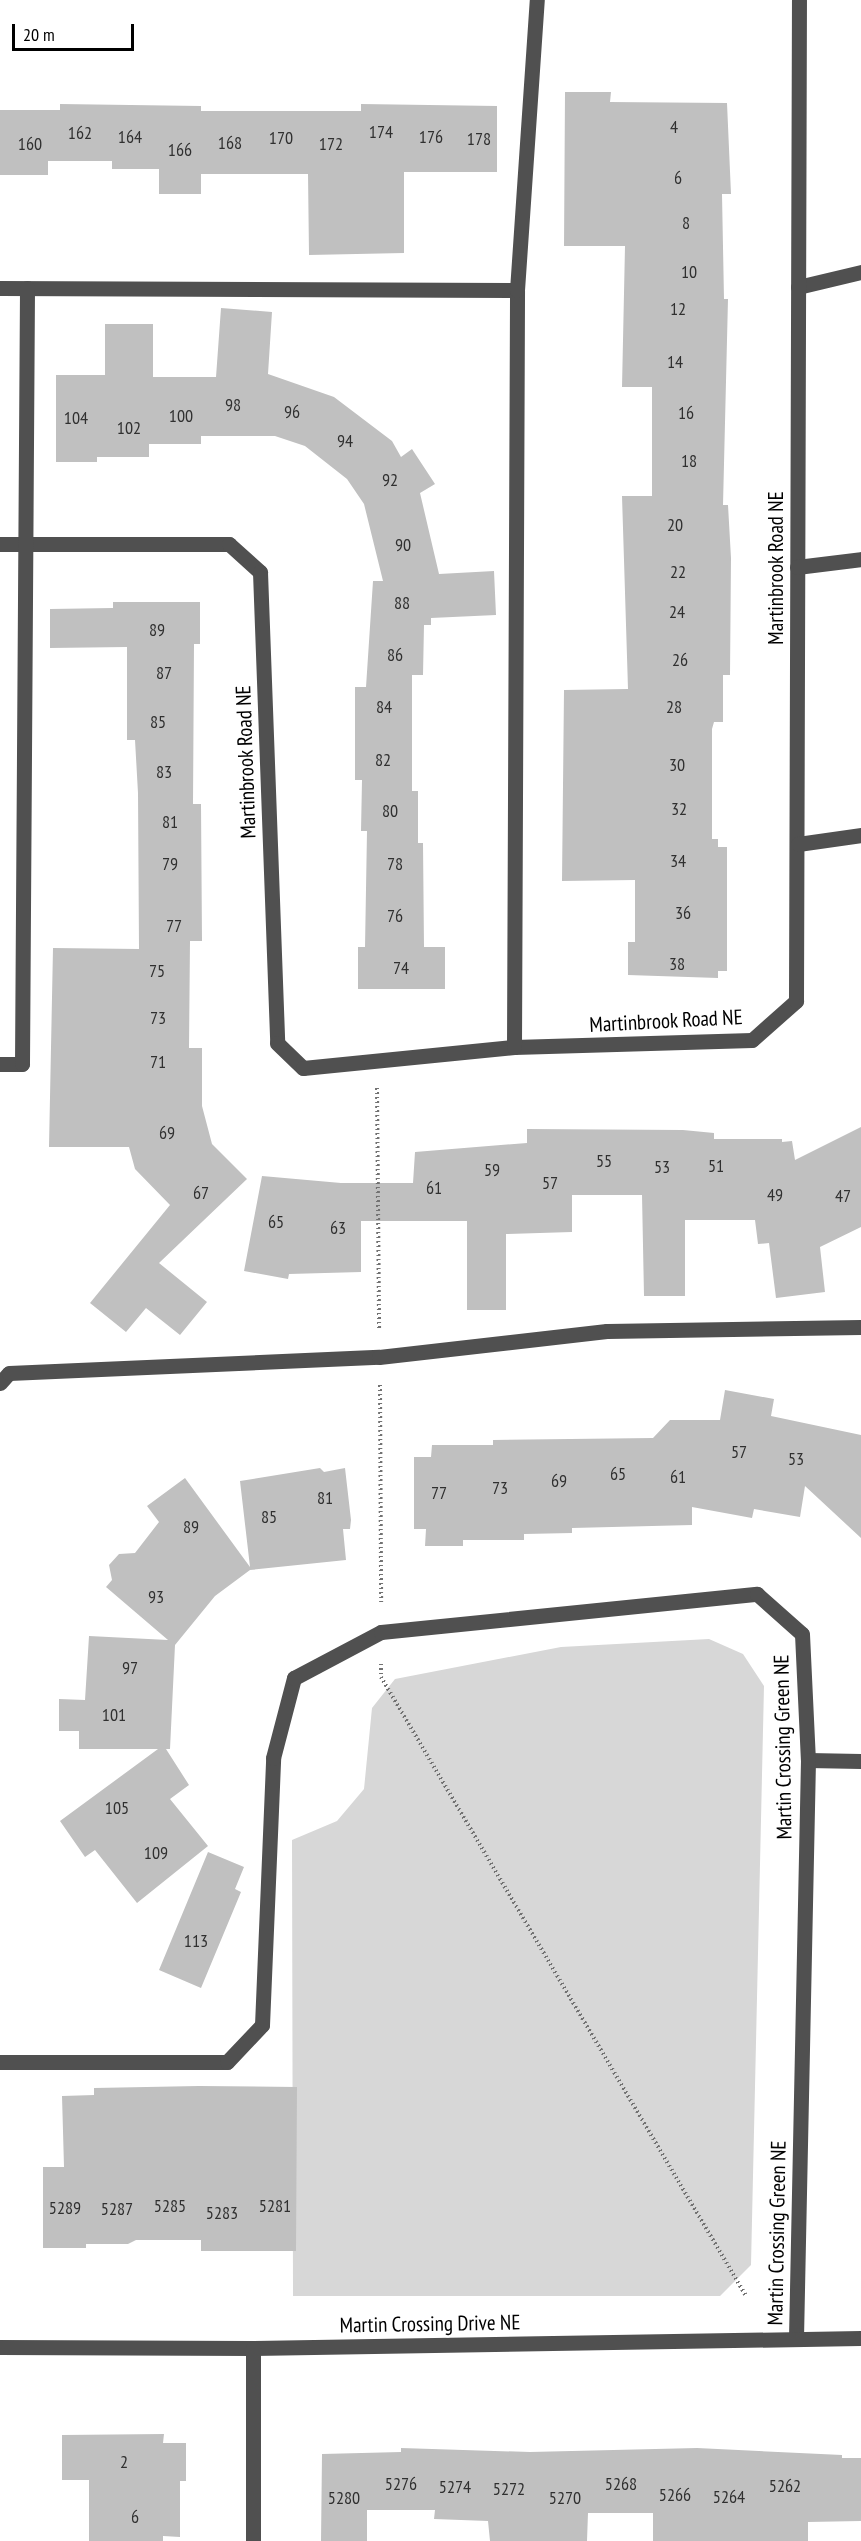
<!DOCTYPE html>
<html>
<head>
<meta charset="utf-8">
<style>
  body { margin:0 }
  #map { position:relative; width:861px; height:2541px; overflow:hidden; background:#fff; font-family:"PT Sans Narrow",sans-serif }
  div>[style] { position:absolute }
  .green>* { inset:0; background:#d7d7d7 }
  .building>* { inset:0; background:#c0c0c0 }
  .path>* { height:4px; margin-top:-2px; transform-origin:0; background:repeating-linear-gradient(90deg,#727272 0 1.5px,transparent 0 4.5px) }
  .minor>* { height:15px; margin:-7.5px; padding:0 7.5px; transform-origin:7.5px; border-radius:7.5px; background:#505050 }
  span { translate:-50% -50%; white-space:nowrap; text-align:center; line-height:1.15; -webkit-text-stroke:4.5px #fff; paint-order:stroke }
  .number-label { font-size:18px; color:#303030 }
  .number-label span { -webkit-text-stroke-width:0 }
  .street-label { font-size:21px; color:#000 }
  .scale { position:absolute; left:12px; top:24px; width:122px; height:27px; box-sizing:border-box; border:3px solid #000; border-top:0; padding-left:8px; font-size:18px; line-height:21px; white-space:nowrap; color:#000; -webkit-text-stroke:4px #fff; paint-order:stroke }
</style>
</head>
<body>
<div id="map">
  <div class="green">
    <i style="clip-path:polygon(709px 1639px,743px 1654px,764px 1686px,751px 2265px,720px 2296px,293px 2296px,292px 1840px,337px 1821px,364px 1789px,372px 1708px,395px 1679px,561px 1647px)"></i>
  </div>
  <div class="building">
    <i style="clip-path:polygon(565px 92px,611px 92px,610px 102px,727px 103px,731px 194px,722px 194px,724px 299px,728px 299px,723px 505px,728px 505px,731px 558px,730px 675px,723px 675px,723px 722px,714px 722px,712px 729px,712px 839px,718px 839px,718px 847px,727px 847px,727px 971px,718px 971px,718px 978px,628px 975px,628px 942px,635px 942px,635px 880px,562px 881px,564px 690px,628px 689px,622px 496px,652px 496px,652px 387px,622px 387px,625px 246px,564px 246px)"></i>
    <i style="clip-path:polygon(60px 104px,201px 106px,201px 111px,361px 111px,361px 104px,497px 106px,497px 172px,404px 172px,404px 253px,309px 255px,308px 174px,201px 174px,201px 194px,159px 194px,159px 169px,112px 169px,112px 161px,48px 161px,48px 175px,0 175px,0 110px,60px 110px)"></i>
    <i style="clip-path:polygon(221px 308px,272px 312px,268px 374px,334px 397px,392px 441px,401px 457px,412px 449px,435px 484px,420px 493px,439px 574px,494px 571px,496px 615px,431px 618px,431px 625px,424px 625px,423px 675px,412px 675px,412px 791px,418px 791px,418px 843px,423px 843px,424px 947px,445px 947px,445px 989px,358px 989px,358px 947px,365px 947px,367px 831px,361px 831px,362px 780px,355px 780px,355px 687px,366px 687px,373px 581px,383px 581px,364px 504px,347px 479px,305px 446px,275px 436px,201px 436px,201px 444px,149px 444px,149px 457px,97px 457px,97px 462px,56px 462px,56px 375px,105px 375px,105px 324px,153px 324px,153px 377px,216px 377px)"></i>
    <i style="clip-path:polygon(113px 602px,200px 602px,200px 644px,194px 644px,193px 804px,201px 804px,202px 941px,190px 941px,189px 1048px,202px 1048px,202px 1106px,212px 1144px,247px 1179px,159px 1263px,207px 1302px,180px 1335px,146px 1308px,126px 1332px,90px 1303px,170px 1205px,135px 1169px,129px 1147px,49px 1147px,53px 948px,139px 949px,138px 793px,135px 740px,127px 740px,127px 647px,50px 648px,50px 609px,113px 608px)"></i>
    <i style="clip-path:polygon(861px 1127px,861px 1227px,820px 1247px,825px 1292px,776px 1298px,769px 1243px,758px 1244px,755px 1220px,685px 1220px,685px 1296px,644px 1296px,642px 1195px,572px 1195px,572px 1232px,506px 1234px,506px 1310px,467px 1310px,467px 1221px,361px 1221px,361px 1272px,289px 1274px,288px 1279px,244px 1271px,262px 1176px,341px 1183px,413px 1183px,415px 1152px,527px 1143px,527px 1129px,683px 1130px,714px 1133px,714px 1139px,782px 1139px,782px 1142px,792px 1141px,795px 1160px)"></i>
    <i style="clip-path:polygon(725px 1390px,774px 1399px,771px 1416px,861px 1435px,861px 1538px,805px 1486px,800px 1517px,754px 1509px,752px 1518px,692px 1507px,692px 1525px,572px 1528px,572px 1533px,524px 1534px,524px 1540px,463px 1540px,463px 1546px,425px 1546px,426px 1529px,414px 1529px,414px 1457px,431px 1457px,432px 1445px,493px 1445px,493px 1440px,653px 1438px,670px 1420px,720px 1420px)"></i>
    <i style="clip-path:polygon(320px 1468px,324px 1472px,345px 1468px,351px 1520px,350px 1529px,343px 1529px,346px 1560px,250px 1570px,215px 1596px,175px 1645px,170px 1749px,166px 1749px,189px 1785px,170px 1799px,208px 1846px,137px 1903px,95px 1850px,85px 1857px,60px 1821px,158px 1749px,79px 1749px,79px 1731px,59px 1731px,59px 1699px,85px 1700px,89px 1636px,168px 1640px,106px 1587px,112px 1580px,109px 1565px,119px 1554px,135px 1553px,159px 1522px,147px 1506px,185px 1478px,250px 1567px,240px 1481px)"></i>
    <i style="clip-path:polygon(208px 1852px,244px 1867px,235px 1889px,241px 1892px,201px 1988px,159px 1970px)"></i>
    <i style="clip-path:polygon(199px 2086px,297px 2087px,296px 2251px,201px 2251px,201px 2240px,136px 2240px,128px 2244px,86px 2244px,86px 2248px,43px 2248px,43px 2167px,64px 2167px,62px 2096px,94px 2095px,94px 2088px)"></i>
    <i style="clip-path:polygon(164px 2434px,163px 2443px,186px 2443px,186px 2481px,180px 2481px,180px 2537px,163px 2536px,163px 2541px,89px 2541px,89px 2480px,62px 2480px,62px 2435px)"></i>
    <i style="clip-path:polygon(401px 2448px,530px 2452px,697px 2448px,842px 2455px,842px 2458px,861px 2458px,861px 2521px,808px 2522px,808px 2541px,653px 2541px,653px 2513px,588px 2513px,587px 2541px,490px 2541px,488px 2521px,434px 2519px,435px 2510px,367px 2510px,367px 2541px,321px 2541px,322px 2454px,401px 2452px)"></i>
  </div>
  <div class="path">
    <i style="left:377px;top:1088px;width:241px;rotate:89.5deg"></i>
    <i style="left:380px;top:1385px;width:217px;rotate:89.7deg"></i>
    <i style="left:381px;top:1664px;width:13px;rotate:90deg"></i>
    <i style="left:381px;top:1677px;width:719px;rotate:59.47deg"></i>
  </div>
  <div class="minor">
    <i style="left:798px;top:287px;width:65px;rotate:-13.4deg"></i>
    <i style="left:0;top:288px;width:517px;rotate:0.22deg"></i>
    <i style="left:0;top:544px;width:229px"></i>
    <i style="left:229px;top:544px;width:42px;rotate:42.1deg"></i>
    <i style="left:260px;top:572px;width:471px;rotate:87.9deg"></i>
    <i style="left:277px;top:1043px;width:36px;rotate:44deg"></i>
    <i style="left:303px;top:1068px;width:212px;rotate:-5.7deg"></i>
    <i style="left:514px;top:1047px;width:238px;rotate:-1.7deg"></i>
    <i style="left:752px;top:1040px;width:59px;rotate:-41.6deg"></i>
    <i style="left:796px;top:1001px;width:1001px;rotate:-89.83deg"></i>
    <i style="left:797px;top:567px;width:64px;rotate:-7.1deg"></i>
    <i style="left:798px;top:844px;width:64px;rotate:-8.1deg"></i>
    <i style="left:514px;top:1047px;width:757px;rotate:-89.77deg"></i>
    <i style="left:517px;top:290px;width:291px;rotate:-86.1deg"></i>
    <i style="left:0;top:1064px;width:22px"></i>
    <i style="left:22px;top:1064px;width:776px;rotate:-89.63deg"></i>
    <i style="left:0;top:1383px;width:13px;rotate:-48deg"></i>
    <i style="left:9px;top:1373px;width:370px;rotate:-2.5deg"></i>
    <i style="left:379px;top:1357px;width:229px;rotate:-6.5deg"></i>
    <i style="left:607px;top:1331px;width:254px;rotate:-0.9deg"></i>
    <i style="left:808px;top:1760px;width:53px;rotate:1.1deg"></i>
    <i style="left:0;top:2062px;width:227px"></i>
    <i style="left:227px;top:2062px;width:51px;rotate:-46.6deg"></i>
    <i style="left:262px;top:2025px;width:267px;rotate:-87.6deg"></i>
    <i style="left:273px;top:1758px;width:83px;rotate:-75.3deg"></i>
    <i style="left:294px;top:1678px;width:98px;rotate:-27.9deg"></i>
    <i style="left:381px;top:1632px;width:378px;rotate:-5.8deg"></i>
    <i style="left:757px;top:1594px;width:60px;rotate:41.6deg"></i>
    <i style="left:802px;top:1634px;width:126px;rotate:87.3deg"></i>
    <i style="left:808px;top:1760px;width:576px;rotate:91.19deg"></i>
    <i style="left:0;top:2347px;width:253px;rotate:0.2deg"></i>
    <i style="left:253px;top:2348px;width:608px;rotate:-0.94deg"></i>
    <i style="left:253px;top:2348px;width:193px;rotate:90deg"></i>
  </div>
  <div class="number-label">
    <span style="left:674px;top:127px">4</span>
    <span style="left:381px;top:132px">174</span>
    <span style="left:80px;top:133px">162</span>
    <span style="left:130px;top:137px">164</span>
    <span style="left:431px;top:137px">176</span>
    <span style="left:281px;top:138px">170</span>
    <span style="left:479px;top:139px">178</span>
    <span style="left:230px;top:143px">168</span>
    <span style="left:30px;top:144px">160</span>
    <span style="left:331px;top:144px">172</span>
    <span style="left:180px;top:150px">166</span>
    <span style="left:678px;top:178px">6</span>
    <span style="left:686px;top:223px">8</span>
    <span style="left:689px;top:272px">10</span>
    <span style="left:678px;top:309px">12</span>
    <span style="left:675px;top:362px">14</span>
    <span style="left:233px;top:405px">98</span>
    <span style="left:292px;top:412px">96</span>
    <span style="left:686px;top:413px">16</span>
    <span style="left:181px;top:416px">100</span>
    <span style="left:76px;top:418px">104</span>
    <span style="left:129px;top:428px">102</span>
    <span style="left:345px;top:441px">94</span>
    <span style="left:689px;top:461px">18</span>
    <span style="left:390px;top:480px">92</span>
    <span style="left:675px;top:525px">20</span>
    <span style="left:403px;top:545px">90</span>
    <span style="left:678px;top:572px">22</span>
    <span style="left:402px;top:603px">88</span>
    <span style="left:677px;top:612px">24</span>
    <span style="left:157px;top:630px">89</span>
    <span style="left:395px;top:655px">86</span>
    <span style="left:680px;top:660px">26</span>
    <span style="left:164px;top:673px">87</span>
    <span style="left:384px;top:707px">84</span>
    <span style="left:674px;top:707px">28</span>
    <span style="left:158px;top:722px">85</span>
    <span style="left:383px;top:760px">82</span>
    <span style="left:677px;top:765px">30</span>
    <span style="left:164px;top:772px">83</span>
    <span style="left:679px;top:809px">32</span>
    <span style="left:390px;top:811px">80</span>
    <span style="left:170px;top:822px">81</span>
    <span style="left:678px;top:861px">34</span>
    <span style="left:170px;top:864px">79</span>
    <span style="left:395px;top:864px">78</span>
    <span style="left:683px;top:913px">36</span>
    <span style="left:395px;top:916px">76</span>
    <span style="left:174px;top:926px">77</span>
    <span style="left:677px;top:964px">38</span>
    <span style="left:401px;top:968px">74</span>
    <span style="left:157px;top:971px">75</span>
    <span style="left:158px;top:1018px">73</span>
    <span style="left:158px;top:1062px">71</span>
    <span style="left:167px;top:1133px">69</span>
    <span style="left:604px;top:1161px">55</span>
    <span style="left:716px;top:1166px">51</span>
    <span style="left:662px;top:1167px">53</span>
    <span style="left:492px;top:1170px">59</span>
    <span style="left:550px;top:1183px">57</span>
    <span style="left:434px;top:1188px">61</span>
    <span style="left:201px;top:1193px">67</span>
    <span style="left:775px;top:1195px">49</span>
    <span style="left:843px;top:1196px">47</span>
    <span style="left:276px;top:1222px">65</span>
    <span style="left:338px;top:1228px">63</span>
    <span style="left:739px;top:1452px">57</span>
    <span style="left:796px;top:1459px">53</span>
    <span style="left:618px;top:1474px">65</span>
    <span style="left:678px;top:1477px">61</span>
    <span style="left:559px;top:1481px">69</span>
    <span style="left:500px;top:1488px">73</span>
    <span style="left:439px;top:1493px">77</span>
    <span style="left:325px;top:1498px">81</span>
    <span style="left:269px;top:1517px">85</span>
    <span style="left:191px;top:1527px">89</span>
    <span style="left:156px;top:1597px">93</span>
    <span style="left:130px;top:1668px">97</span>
    <span style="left:114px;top:1715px">101</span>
    <span style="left:117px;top:1808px">105</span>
    <span style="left:156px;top:1853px">109</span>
    <span style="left:196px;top:1941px">113</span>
    <span style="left:170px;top:2206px">5285</span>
    <span style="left:275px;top:2206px">5281</span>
    <span style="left:65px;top:2208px">5289</span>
    <span style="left:117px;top:2209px">5287</span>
    <span style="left:222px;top:2213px">5283</span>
    <span style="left:124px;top:2462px">2</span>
    <span style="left:401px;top:2484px">5276</span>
    <span style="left:621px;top:2484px">5268</span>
    <span style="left:785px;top:2486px">5262</span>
    <span style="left:455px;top:2487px">5274</span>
    <span style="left:509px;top:2489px">5272</span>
    <span style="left:675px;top:2495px">5266</span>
    <span style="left:729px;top:2497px">5264</span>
    <span style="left:344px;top:2498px">5280</span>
    <span style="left:565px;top:2498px">5270</span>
    <span style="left:135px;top:2517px">6</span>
  </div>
  <div class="street-label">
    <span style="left:776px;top:568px;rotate:-90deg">Martinbrook Road NE</span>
    <span style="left:246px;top:762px;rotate:-92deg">Martinbrook Road NE</span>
    <span style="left:666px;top:1021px;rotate:-3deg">Martinbrook Road NE</span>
    <span style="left:783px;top:1747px;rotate:-91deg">Martin Crossing Green NE</span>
    <span style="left:777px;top:2233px;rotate:-89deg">Martin Crossing Green NE</span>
    <span style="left:430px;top:2324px;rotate:-1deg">Martin Crossing Drive NE</span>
  </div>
  <div class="scale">20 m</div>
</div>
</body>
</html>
